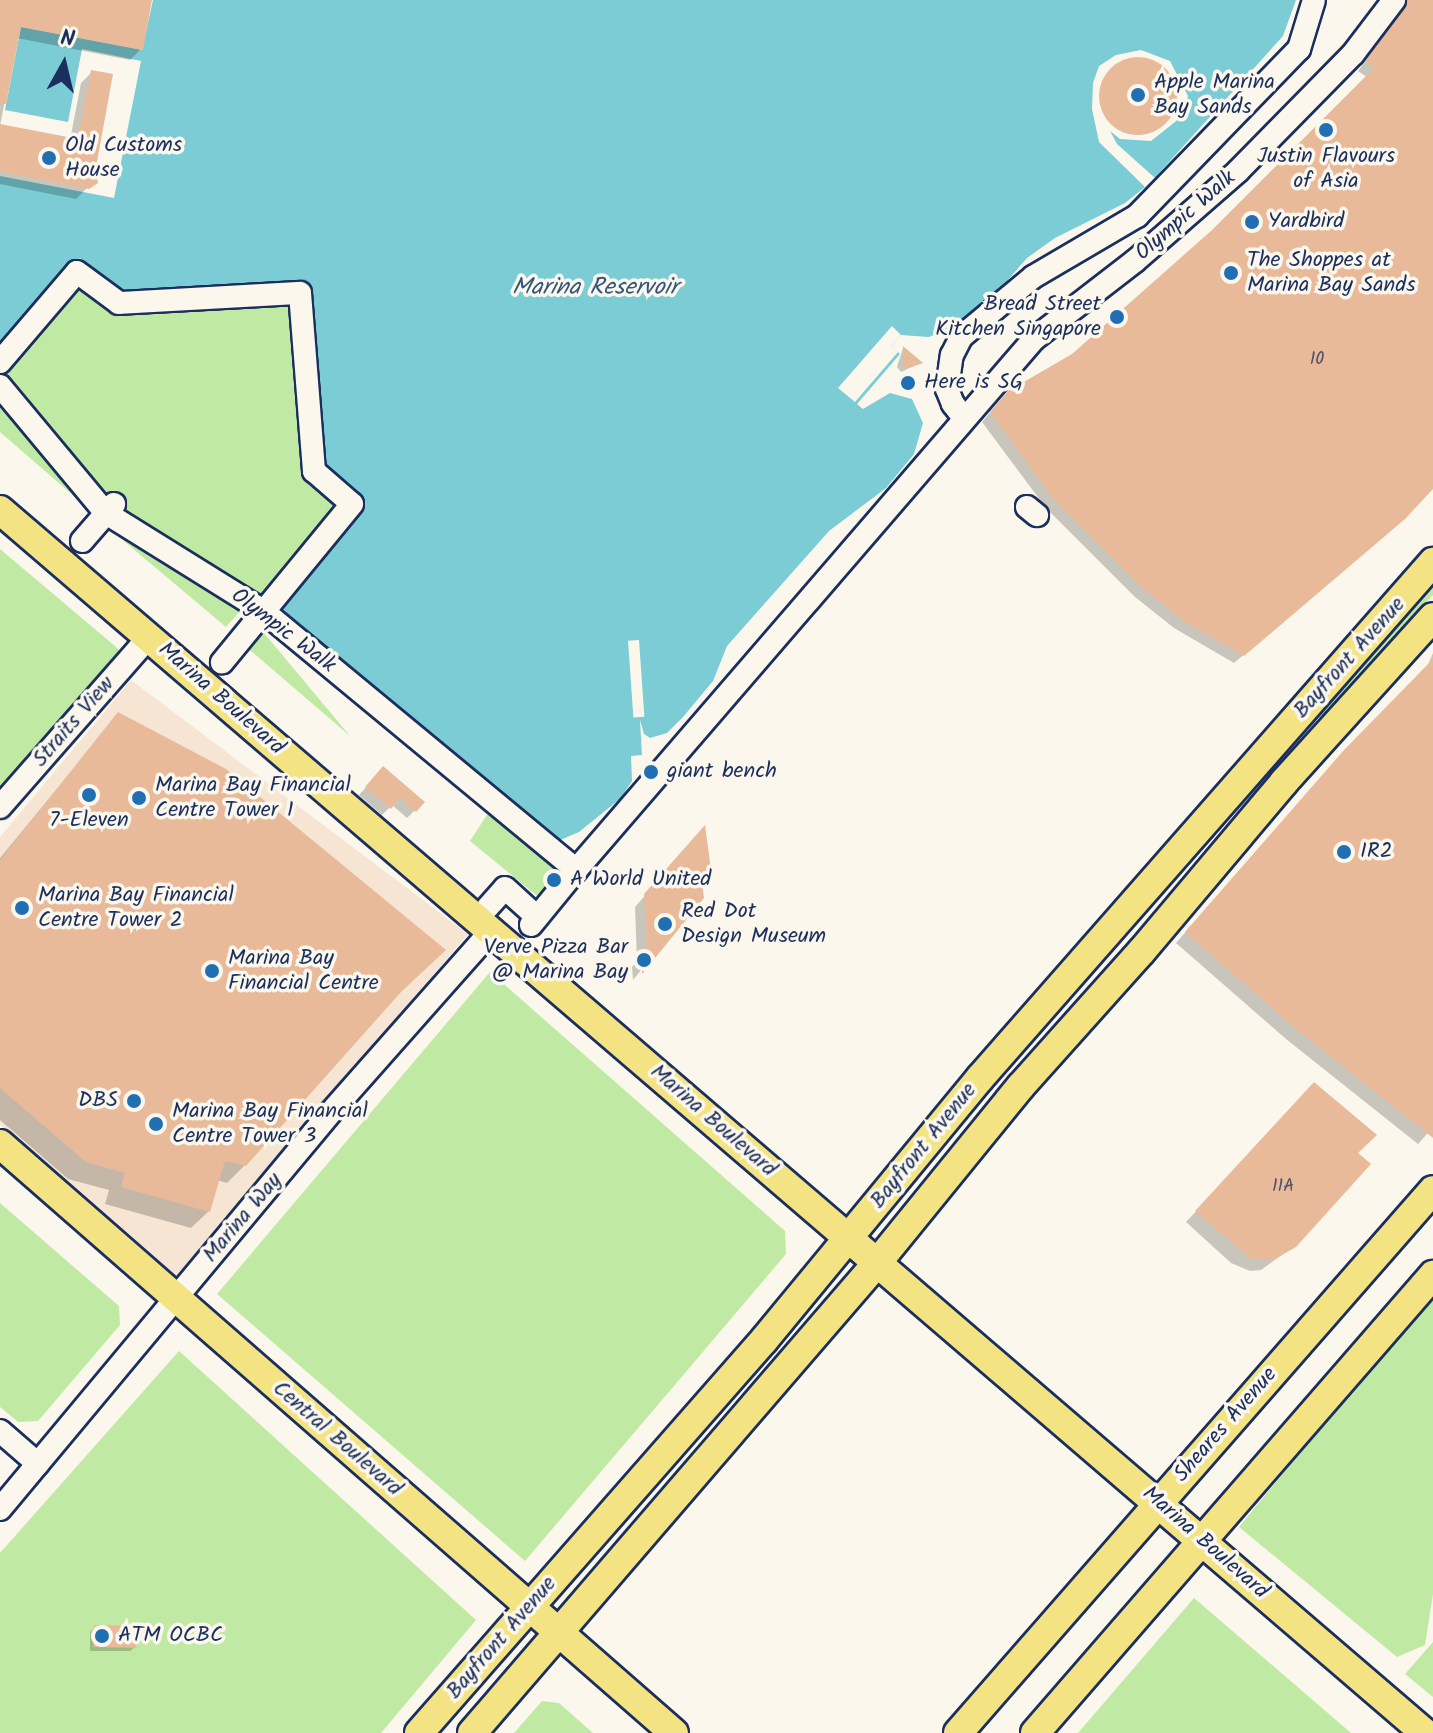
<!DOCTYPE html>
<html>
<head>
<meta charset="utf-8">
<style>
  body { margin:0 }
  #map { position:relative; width:1433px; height:1733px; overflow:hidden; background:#fbf7ec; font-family:Kalam,sans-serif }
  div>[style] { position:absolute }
  .built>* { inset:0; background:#f6e5d3 }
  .green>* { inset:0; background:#c0e9a4 }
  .water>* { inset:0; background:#7bccd4 }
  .pier>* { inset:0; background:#fbf7ec; transform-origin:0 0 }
  .shadow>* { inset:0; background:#0003 }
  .round { border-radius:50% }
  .building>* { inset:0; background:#e9ba9a; transform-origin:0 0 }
  .roads { filter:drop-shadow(2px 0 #1b2f5e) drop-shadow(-2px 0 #1b2f5e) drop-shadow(0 2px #1b2f5e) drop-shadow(0 -2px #1b2f5e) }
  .minor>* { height:22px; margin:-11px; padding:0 11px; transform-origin:11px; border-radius:11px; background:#fbf7ec }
  .major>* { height:28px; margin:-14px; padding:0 14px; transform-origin:14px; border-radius:14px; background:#f4e382 }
  .dots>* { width:22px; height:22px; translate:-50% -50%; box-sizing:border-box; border:4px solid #fbf7ec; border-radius:50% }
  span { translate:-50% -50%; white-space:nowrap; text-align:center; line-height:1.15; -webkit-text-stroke:7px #fbf7ec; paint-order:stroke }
  .number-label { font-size:18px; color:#4e526d }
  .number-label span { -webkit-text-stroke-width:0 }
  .poi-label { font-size:22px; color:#1b2f5e }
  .left { translate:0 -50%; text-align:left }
  .right { translate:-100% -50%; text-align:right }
  .street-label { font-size:22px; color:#1b2f5e }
  .water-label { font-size:24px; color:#33567c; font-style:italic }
  .north { position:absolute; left:24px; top:24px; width:80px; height:80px; -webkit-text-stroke:6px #fbf7ec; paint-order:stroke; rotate:8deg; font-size:22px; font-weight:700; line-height:32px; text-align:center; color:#1b2f5e }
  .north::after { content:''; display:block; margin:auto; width:28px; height:36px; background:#1b2f5e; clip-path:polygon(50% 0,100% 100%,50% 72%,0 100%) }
</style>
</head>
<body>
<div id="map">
  <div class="built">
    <i style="clip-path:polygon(131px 680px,468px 934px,175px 1282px,0 1124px,0 837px)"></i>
  </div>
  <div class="green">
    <i style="clip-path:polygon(82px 280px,293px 301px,342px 505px,263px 596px,114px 504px,3px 371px)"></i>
    <i style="clip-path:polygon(0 406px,83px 504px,0 432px)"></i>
    <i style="clip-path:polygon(119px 537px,240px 611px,226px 627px)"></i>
    <i style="clip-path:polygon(0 549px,122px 652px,0 796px)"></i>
    <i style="clip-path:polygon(1433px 574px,1433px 595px,1323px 717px,1318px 712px)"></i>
    <i style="clip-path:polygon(259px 627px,350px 736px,244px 645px)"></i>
    <i style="clip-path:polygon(496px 801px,576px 870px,541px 899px,470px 841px)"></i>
    <i style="clip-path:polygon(490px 972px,785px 1231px,786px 1254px,525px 1561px,217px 1294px)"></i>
    <i style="clip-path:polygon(0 1203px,119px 1306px,120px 1325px,38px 1421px,18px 1422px,0 1407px)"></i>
    <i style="clip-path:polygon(1433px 1291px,1433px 1594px,1425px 1645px,1397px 1657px,1239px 1527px)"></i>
    <i style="clip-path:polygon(179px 1351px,476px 1620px,381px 1733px,0 1733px,0 1553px)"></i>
    <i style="clip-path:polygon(1194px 1598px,1351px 1733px,1078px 1733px)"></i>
    <i style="clip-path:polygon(1433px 1642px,1433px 1697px,1405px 1674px)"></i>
    <i style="clip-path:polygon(542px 1701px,559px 1703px,593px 1733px,514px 1733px)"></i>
  </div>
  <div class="water">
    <i style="clip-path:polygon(153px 0,1296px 0,1283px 36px,1150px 183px,1125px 203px,1055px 238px,1027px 258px,993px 297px,963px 322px,929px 337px,901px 335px,891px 346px,900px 354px,857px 404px,863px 409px,890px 393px,912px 399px,923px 423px,914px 454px,886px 488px,829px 531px,727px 646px,713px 681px,683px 717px,667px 733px,650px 738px,644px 734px,640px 720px,642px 755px,631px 756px,632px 781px,621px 798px,579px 832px,551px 844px,275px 607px,364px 504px,322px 467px,306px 284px,123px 295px,80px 258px,0 349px,0 176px,114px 198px,141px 61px,82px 49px,68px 122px,5px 110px,21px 27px,142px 50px)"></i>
  </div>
  <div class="pier">
    <i style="clip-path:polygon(1141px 50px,1170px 61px,1188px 96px,1180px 118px,1151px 141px,1120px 139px,1110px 131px,1117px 144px,1155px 178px,1145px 187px,1099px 142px,1092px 109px,1093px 83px,1099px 66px,1116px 55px)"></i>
    <i style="clip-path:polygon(892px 326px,901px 335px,891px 346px,898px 352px,855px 402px,838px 388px)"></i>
    <i style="left:639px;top:640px;width:77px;height:11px;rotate:86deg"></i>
  </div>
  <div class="shadow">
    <i style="clip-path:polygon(0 0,150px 0,141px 49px,130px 60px,17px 38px,0 126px)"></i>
    <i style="clip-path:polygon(1398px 0,1433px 0,1433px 487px,1394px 527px,1234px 663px,1174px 628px,1135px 597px,1046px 508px,982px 422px,999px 402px,1073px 355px,1213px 232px,1367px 77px,1358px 71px,1397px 19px,1400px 11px)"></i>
    <i class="round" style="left:1100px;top:61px;width:74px;height:74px"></i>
    <i style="clip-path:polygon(92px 72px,93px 167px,97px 178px,76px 199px,0 184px,0 126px,70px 140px,81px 83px)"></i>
    <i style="clip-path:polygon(903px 348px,920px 363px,901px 372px,897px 367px)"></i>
    <i style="clip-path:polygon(1433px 653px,1433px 1127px,1418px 1144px,1286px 1039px,1176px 943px,1334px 763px,1426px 669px)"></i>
    <i style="clip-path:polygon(118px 715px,394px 997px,245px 1165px,227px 1183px,217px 1180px,209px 1211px,191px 1228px,105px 1204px,109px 1190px,68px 1179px,0 1120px,0 858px)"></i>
    <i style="clip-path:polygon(376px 776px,422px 803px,407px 818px,392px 805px,382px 815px,359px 795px)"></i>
    <i style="clip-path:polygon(695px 838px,702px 897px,633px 980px,632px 967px,637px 961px,635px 907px)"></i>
    <i style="clip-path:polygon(1304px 1095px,1356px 1153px,1294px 1246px,1261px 1270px,1250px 1271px,1231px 1263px,1186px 1222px)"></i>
    <i style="clip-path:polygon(95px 1627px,135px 1647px,130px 1651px,90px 1651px,90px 1632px)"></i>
  </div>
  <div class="building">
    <i style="clip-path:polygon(0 0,152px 0,143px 50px,21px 27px,6px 104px,0 104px)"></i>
    <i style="clip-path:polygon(1408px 0,1433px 0,1433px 489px,1405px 519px,1244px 656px,1182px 620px,1144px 589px,1054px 500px,990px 412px,1008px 391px,1072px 354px,1212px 230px,1374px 68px,1365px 61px)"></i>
    <i class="round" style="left:1099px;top:57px;width:78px;height:78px"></i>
    <i style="clip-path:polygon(91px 70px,113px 74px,96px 167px,98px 183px,89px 189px,0 171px,0 124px,78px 139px)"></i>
    <i style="clip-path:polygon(903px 346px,923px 363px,909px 368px,903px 367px)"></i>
    <i style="clip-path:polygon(1433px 659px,1433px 1138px,1296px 1029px,1185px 932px,1344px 750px)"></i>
    <i style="clip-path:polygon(118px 712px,226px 769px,446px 950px,401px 992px,246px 1166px,225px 1161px,210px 1212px,121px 1187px,125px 1173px,86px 1162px,0 1088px,0 860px)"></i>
    <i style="clip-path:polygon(383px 766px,425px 802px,416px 812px,400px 798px,391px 809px,365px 787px)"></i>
    <i style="clip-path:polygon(705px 825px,711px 870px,702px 880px,704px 898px,642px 974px,642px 955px,647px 949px,644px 894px)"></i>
    <i style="clip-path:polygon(1314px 1082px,1377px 1135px,1358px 1153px,1371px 1164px,1296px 1247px,1273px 1260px,1251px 1259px,1195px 1211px)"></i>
    <i style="left:94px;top:1625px;width:43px;height:22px;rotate:1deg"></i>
  </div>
  <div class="roads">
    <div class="minor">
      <i style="left:0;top:362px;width:118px;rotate:-49.5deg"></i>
      <i style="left:77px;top:272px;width:52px;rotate:36.4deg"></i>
      <i style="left:119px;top:303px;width:181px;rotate:-3.2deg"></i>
      <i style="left:300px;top:293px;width:179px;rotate:85.5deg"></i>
      <i style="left:314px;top:471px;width:50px;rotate:41deg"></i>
      <i style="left:352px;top:504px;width:205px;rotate:129.4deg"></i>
      <i style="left:0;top:386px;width:165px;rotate:50.2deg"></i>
      <i style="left:106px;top:513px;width:184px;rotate:31.9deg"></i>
      <i style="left:262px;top:610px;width:408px;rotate:39.6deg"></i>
      <i style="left:576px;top:870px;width:701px;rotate:-49.22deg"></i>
      <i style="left:1034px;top:339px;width:128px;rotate:-37.7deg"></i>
      <i style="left:1135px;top:261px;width:137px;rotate:-41.1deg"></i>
      <i style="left:1238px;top:171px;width:164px;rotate:-45.5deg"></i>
      <i style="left:1353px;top:54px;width:68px;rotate:-52.8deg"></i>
      <i style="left:964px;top:418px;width:18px;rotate:-128deg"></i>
      <i style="left:953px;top:404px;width:16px;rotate:-112deg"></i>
      <i style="left:947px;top:389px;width:34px;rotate:-82deg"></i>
      <i style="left:952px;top:355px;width:20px;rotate:-63deg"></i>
      <i style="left:961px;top:337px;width:94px;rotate:-39.8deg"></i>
      <i style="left:1033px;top:277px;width:121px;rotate:-30.4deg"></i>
      <i style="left:1137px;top:216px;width:233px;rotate:-45.9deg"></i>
      <i style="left:1299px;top:49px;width:51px;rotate:-73deg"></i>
      <i style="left:1027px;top:507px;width:13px;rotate:39deg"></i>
      <i style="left:82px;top:541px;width:49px;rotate:-49.1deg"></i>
      <i style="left:0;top:807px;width:226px;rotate:-48.8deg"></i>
      <i style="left:488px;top:907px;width:25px;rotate:-48deg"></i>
      <i style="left:505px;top:888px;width:43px;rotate:42.2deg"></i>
      <i style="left:531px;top:925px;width:71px;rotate:-50.7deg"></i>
      <i style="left:0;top:1431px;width:50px;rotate:41deg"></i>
      <i style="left:0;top:1509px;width:517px;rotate:-50.18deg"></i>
      <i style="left:331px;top:1112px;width:242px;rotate:-48.5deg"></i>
    </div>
    <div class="major">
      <i style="left:0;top:510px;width:1878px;rotate:40.64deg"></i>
      <i style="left:0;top:1144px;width:895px;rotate:41.15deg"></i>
      <i style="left:419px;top:1733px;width:523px;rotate:-48.72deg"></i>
      <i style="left:764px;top:1340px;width:340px;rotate:-50.5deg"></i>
      <i style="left:980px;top:1078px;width:687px;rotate:-48.72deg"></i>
      <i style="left:472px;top:1733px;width:620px;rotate:-49.25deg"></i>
      <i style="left:877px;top:1263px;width:228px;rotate:-50.9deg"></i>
      <i style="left:1021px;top:1086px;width:180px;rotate:-48.2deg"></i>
      <i style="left:1141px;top:952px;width:222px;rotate:-49.9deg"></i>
      <i style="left:1284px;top:782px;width:222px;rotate:-47.9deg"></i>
      <i style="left:958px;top:1733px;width:721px;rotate:-48.82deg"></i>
      <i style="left:1035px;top:1733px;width:607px;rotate:-49.01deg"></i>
    </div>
  </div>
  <div class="dots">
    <i style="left:1138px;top:95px;background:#1f6fb2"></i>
    <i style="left:1326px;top:130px;background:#1f6fb2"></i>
    <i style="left:49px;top:158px;background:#1f6fb2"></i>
    <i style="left:1252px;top:222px;background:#1f6fb2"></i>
    <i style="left:1231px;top:273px;background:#1f6fb2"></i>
    <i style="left:1117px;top:317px;background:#1f6fb2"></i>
    <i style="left:908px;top:383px;background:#1f6fb2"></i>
    <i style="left:651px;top:772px;background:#1f6fb2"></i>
    <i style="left:89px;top:795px;background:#1f6fb2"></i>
    <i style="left:139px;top:798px;background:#1f6fb2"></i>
    <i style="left:1344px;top:852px;background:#1f6fb2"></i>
    <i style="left:554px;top:880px;background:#1f6fb2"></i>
    <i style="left:22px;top:908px;background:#1f6fb2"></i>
    <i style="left:665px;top:924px;background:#1f6fb2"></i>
    <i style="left:644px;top:960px;background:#1f6fb2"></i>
    <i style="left:212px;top:971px;background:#1f6fb2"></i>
    <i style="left:134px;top:1101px;background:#1f6fb2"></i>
    <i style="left:156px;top:1124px;background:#1f6fb2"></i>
    <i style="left:102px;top:1636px;background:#1f6fb2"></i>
  </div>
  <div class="number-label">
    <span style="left:1317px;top:360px">10</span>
    <span style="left:1283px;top:1187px">11A</span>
  </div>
  <div class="poi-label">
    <span class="left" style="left:1154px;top:95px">Apple Marina<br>Bay Sands</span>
    <span class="left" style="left:65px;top:158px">Old Customs<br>House</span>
    <span style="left:1326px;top:169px">Justin Flavours<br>of Asia</span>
    <span class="left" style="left:1268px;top:222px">Yardbird</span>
    <span class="left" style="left:1247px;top:273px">The Shoppes at<br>Marina Bay Sands</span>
    <span class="right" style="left:1101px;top:317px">Bread Street<br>Kitchen Singapore</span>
    <span class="left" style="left:924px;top:383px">Here is SG</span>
    <span class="left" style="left:667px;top:772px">giant bench</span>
    <span class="left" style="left:155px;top:798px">Marina Bay Financial<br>Centre Tower 1</span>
    <span style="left:89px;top:821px">7-Eleven</span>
    <span class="left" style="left:1360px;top:852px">IR2</span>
    <span class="left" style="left:570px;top:880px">A World United</span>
    <span class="left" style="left:38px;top:908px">Marina Bay Financial<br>Centre Tower 2</span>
    <span class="left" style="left:681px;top:924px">Red Dot<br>Design Museum</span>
    <span class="right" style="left:628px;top:960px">Verve Pizza Bar<br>@ Marina Bay</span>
    <span class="left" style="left:228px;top:971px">Marina Bay<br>Financial Centre</span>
    <span class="right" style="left:118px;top:1101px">DBS</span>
    <span class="left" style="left:172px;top:1124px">Marina Bay Financial<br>Centre Tower 3</span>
    <span class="left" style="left:118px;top:1636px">ATM OCBC</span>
  </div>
  <div class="street-label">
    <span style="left:1186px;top:216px;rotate:-41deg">Olympic Walk</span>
    <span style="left:283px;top:631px;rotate:37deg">Olympic Walk</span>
    <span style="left:1350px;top:658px;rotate:-48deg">Bayfront Avenue</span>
    <span style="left:221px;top:699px;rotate:41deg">Marina Boulevard</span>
    <span style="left:74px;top:722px;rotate:-49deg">Straits View</span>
    <span style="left:713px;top:1121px;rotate:41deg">Marina Boulevard</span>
    <span style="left:924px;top:1146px;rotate:-51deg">Bayfront Avenue</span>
    <span style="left:243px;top:1218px;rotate:-50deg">Marina Way</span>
    <span style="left:1226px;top:1425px;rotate:-49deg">Sheares Avenue</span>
    <span style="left:337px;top:1439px;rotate:41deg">Central Boulevard</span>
    <span style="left:1205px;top:1543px;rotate:41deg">Marina Boulevard</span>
    <span style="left:502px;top:1638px;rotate:-49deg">Bayfront Avenue</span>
  </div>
  <div class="water-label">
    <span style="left:595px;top:288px">Marina Reservoir</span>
  </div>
  <div class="north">N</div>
</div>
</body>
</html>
